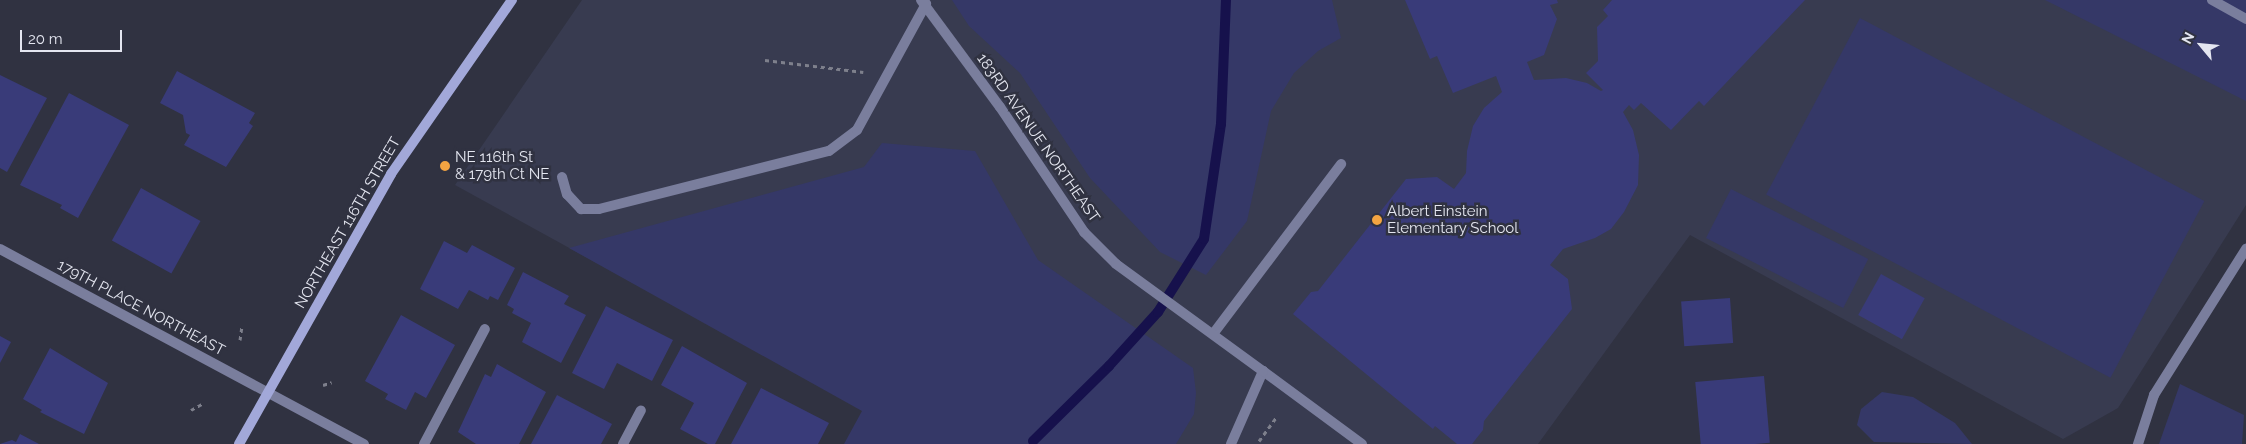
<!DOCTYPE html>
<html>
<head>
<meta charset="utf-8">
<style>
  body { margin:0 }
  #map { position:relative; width:2246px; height:444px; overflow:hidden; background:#303241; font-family:Raleway,sans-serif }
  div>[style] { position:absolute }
  .built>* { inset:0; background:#383b50 }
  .green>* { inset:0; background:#353867; transform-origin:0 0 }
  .stream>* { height:10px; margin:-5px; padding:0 5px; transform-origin:5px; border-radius:5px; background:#16114c }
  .building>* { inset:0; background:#393b79; transform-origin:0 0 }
  .path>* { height:3px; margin-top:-1.5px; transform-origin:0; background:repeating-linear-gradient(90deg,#7e808c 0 4px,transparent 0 8px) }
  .lane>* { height:10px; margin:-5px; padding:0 5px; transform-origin:5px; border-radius:5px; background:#7a7e9d }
  .street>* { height:10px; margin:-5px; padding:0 5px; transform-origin:5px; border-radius:5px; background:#7a7e9d }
  .secondary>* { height:10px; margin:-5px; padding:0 5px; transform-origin:5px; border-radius:5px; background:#a2a8d9 }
  .dots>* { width:14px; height:14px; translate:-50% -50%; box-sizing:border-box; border:2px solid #303241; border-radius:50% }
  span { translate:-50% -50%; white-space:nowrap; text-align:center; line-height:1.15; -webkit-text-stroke:5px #303241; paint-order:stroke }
  .street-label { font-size:15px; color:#e4e6f0 }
  .poi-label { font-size:15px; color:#e4e6f0 }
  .left { translate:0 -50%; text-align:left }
  .north { position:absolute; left:2176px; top:20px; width:50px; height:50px; -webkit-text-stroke:4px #303241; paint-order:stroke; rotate:298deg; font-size:14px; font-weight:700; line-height:20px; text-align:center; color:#e4e6f0 }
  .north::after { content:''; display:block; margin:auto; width:18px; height:22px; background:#e4e6f0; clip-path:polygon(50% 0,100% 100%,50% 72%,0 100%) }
  .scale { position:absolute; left:20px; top:30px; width:102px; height:22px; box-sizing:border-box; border:2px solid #e4e6f0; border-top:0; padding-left:6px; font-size:15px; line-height:18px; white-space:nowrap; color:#e4e6f0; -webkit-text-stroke:4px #303241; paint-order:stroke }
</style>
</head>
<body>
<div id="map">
  <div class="built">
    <i style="clip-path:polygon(582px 0,2246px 0,2246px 205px,2118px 408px,2063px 439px,1690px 235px,1538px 444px,925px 444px,455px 185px)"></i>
  </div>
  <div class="green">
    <i style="clip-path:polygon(952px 0,1332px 0,1341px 38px,1318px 51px,1294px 73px,1271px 111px,1247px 221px,1206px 275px,1160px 252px,1090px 178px,1020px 73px,969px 26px)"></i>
    <i style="clip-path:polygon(2045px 0,2246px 0,2246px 101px)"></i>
    <i style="left:1860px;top:18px;width:390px;height:200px;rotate:28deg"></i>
    <i style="clip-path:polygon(882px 143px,975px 151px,1038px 260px,1193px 368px,1196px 393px,1194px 414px,1176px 444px,844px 444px,862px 411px,569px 248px,864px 167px)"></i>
    <i style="left:1731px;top:189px;width:154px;height:55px;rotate:27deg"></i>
    <i style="clip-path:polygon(2180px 384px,2244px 415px,2242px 444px,2159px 444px)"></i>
    <i style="clip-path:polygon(1882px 392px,1913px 397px,1955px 423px,1972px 444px,1874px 442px,1857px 425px,1861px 409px)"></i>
  </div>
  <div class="stream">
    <i style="left:1033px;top:441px;width:107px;rotate:-44.6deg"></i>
    <i style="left:1109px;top:366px;width:73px;rotate:-47.8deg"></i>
    <i style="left:1158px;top:312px;width:86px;rotate:-57.8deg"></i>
    <i style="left:1204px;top:239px;width:116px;rotate:-81.6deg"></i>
    <i style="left:1221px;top:124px;width:124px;rotate:-87.7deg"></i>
  </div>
  <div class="building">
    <i style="clip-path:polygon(1405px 0,1557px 0,1558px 3px,1550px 5px,1557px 19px,1544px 55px,1527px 62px,1534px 80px,1566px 78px,1587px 83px,1601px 91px,1603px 90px,1586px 73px,1598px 61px,1597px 27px,1608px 16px,1603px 10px,1612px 0,1805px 0,1704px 106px,1699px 101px,1671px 130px,1641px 103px,1634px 110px,1629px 105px,1623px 112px,1633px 130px,1639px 155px,1638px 185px,1624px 212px,1611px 229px,1595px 238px,1563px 249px,1550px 265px,1568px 279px,1572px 309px,1484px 421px,1483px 430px,1472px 444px,1457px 444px,1435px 426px,1433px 429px,1293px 314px,1311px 292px,1318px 291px,1406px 179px,1437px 177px,1454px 189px,1466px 173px,1467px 151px,1473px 126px,1484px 108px,1502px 92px,1496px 76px,1453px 93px,1437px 56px,1430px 59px)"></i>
    <i style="clip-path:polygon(177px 71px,255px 113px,249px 123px,253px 126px,226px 167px,184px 145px,190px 135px,186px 133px,183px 115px,160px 103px)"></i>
    <i style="clip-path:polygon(0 75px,47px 98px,7px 172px,0 168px)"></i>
    <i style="clip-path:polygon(69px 93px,129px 125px,78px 218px,60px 208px,62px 205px,20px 185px)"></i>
    <i style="left:141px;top:188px;width:68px;height:60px;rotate:29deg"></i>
    <i style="clip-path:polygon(444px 241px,467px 253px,472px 245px,515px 268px,498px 300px,490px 296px,488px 300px,469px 290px,458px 309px,420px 289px)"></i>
    <i style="clip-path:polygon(523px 272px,569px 296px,564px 304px,586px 315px,561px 363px,522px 342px,531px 323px,512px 313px,514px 309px,507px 305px)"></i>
    <i style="left:1881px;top:274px;width:50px;height:47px;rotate:29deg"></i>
    <i style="left:1730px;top:298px;width:45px;height:49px;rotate:86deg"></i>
    <i style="clip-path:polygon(606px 306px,673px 340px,652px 381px,617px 363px,604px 389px,572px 373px)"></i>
    <i style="clip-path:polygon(401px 315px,455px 345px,426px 398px,415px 392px,406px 410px,385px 399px,388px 394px,365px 381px)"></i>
    <i style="clip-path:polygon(0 336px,11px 342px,0 363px)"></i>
    <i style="clip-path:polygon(682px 346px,747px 383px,715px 444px,708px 444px,680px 429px,694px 403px,661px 385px)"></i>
    <i style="clip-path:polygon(50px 348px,108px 383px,84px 434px,40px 412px,42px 410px,23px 399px)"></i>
    <i style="clip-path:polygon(497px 364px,546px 392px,519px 444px,476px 444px,458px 432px,485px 374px,491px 377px)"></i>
    <i style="left:1764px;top:376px;width:67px;height:69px;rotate:85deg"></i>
    <i style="clip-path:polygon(761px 388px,829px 423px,818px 444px,731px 444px)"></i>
    <i style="clip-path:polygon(557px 395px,612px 424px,601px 444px,531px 444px)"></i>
    <i style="clip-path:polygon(20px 434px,39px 444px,0 444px,12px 440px,16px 442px)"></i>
  </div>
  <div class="path">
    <i style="left:765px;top:60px;width:99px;rotate:7deg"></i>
    <i style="left:240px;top:340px;width:14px;rotate:-82deg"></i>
    <i style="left:323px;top:385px;width:9px;rotate:-18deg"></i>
    <i style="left:191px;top:410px;width:13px;rotate:-29deg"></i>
    <i style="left:1259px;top:441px;width:29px;rotate:-54deg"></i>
  </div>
  <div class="lane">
    <i style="left:562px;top:177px;width:18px;rotate:74deg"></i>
    <i style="left:567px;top:194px;width:21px;rotate:47deg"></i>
    <i style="left:581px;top:209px;width:18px"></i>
    <i style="left:599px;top:209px;width:237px;rotate:-14.2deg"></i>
    <i style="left:829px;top:151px;width:35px;rotate:-37deg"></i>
    <i style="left:857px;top:130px;width:144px;rotate:-61.3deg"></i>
    <i style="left:1213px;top:334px;width:213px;rotate:-53deg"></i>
    <i style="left:424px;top:444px;width:130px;rotate:-62.1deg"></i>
    <i style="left:623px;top:444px;width:38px;rotate:-62deg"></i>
    <i style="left:1231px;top:444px;width:80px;rotate:-66.3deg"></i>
    <i style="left:1263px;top:371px;width:123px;rotate:36.4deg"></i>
  </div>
  <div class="street">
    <i style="left:921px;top:0;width:133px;rotate:53.6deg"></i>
    <i style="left:1000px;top:107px;width:151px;rotate:56.1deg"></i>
    <i style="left:1084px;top:232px;width:45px;rotate:45deg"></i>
    <i style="left:1116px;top:264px;width:182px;rotate:36.1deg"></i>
    <i style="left:2212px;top:0;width:39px;rotate:29deg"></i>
    <i style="left:0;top:249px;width:413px;rotate:28.2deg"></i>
    <i style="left:2138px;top:444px;width:52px;rotate:-71.9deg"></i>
    <i style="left:2154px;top:395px;width:173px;rotate:-57.8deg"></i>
  </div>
  <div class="secondary">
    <i style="left:239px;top:444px;width:310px;rotate:-60.6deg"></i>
    <i style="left:391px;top:174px;width:212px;rotate:-55.2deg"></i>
  </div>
  <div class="dots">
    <i style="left:445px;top:166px;background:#f3a442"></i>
    <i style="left:1377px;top:220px;background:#f3a442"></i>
  </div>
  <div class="street-label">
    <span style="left:1038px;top:138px;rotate:55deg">183RD AVENUE NORTHEAST</span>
    <span style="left:348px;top:223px;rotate:-60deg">NORTHEAST 116TH STREET</span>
    <span style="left:141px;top:308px;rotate:28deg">179TH PLACE NORTHEAST</span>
  </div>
  <div class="poi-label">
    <span class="left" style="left:455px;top:166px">NE 116th St<br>&amp; 179th Ct NE</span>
    <span class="left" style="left:1387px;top:220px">Albert Einstein<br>Elementary School</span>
  </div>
  <div class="north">N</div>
  <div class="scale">20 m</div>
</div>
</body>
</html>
